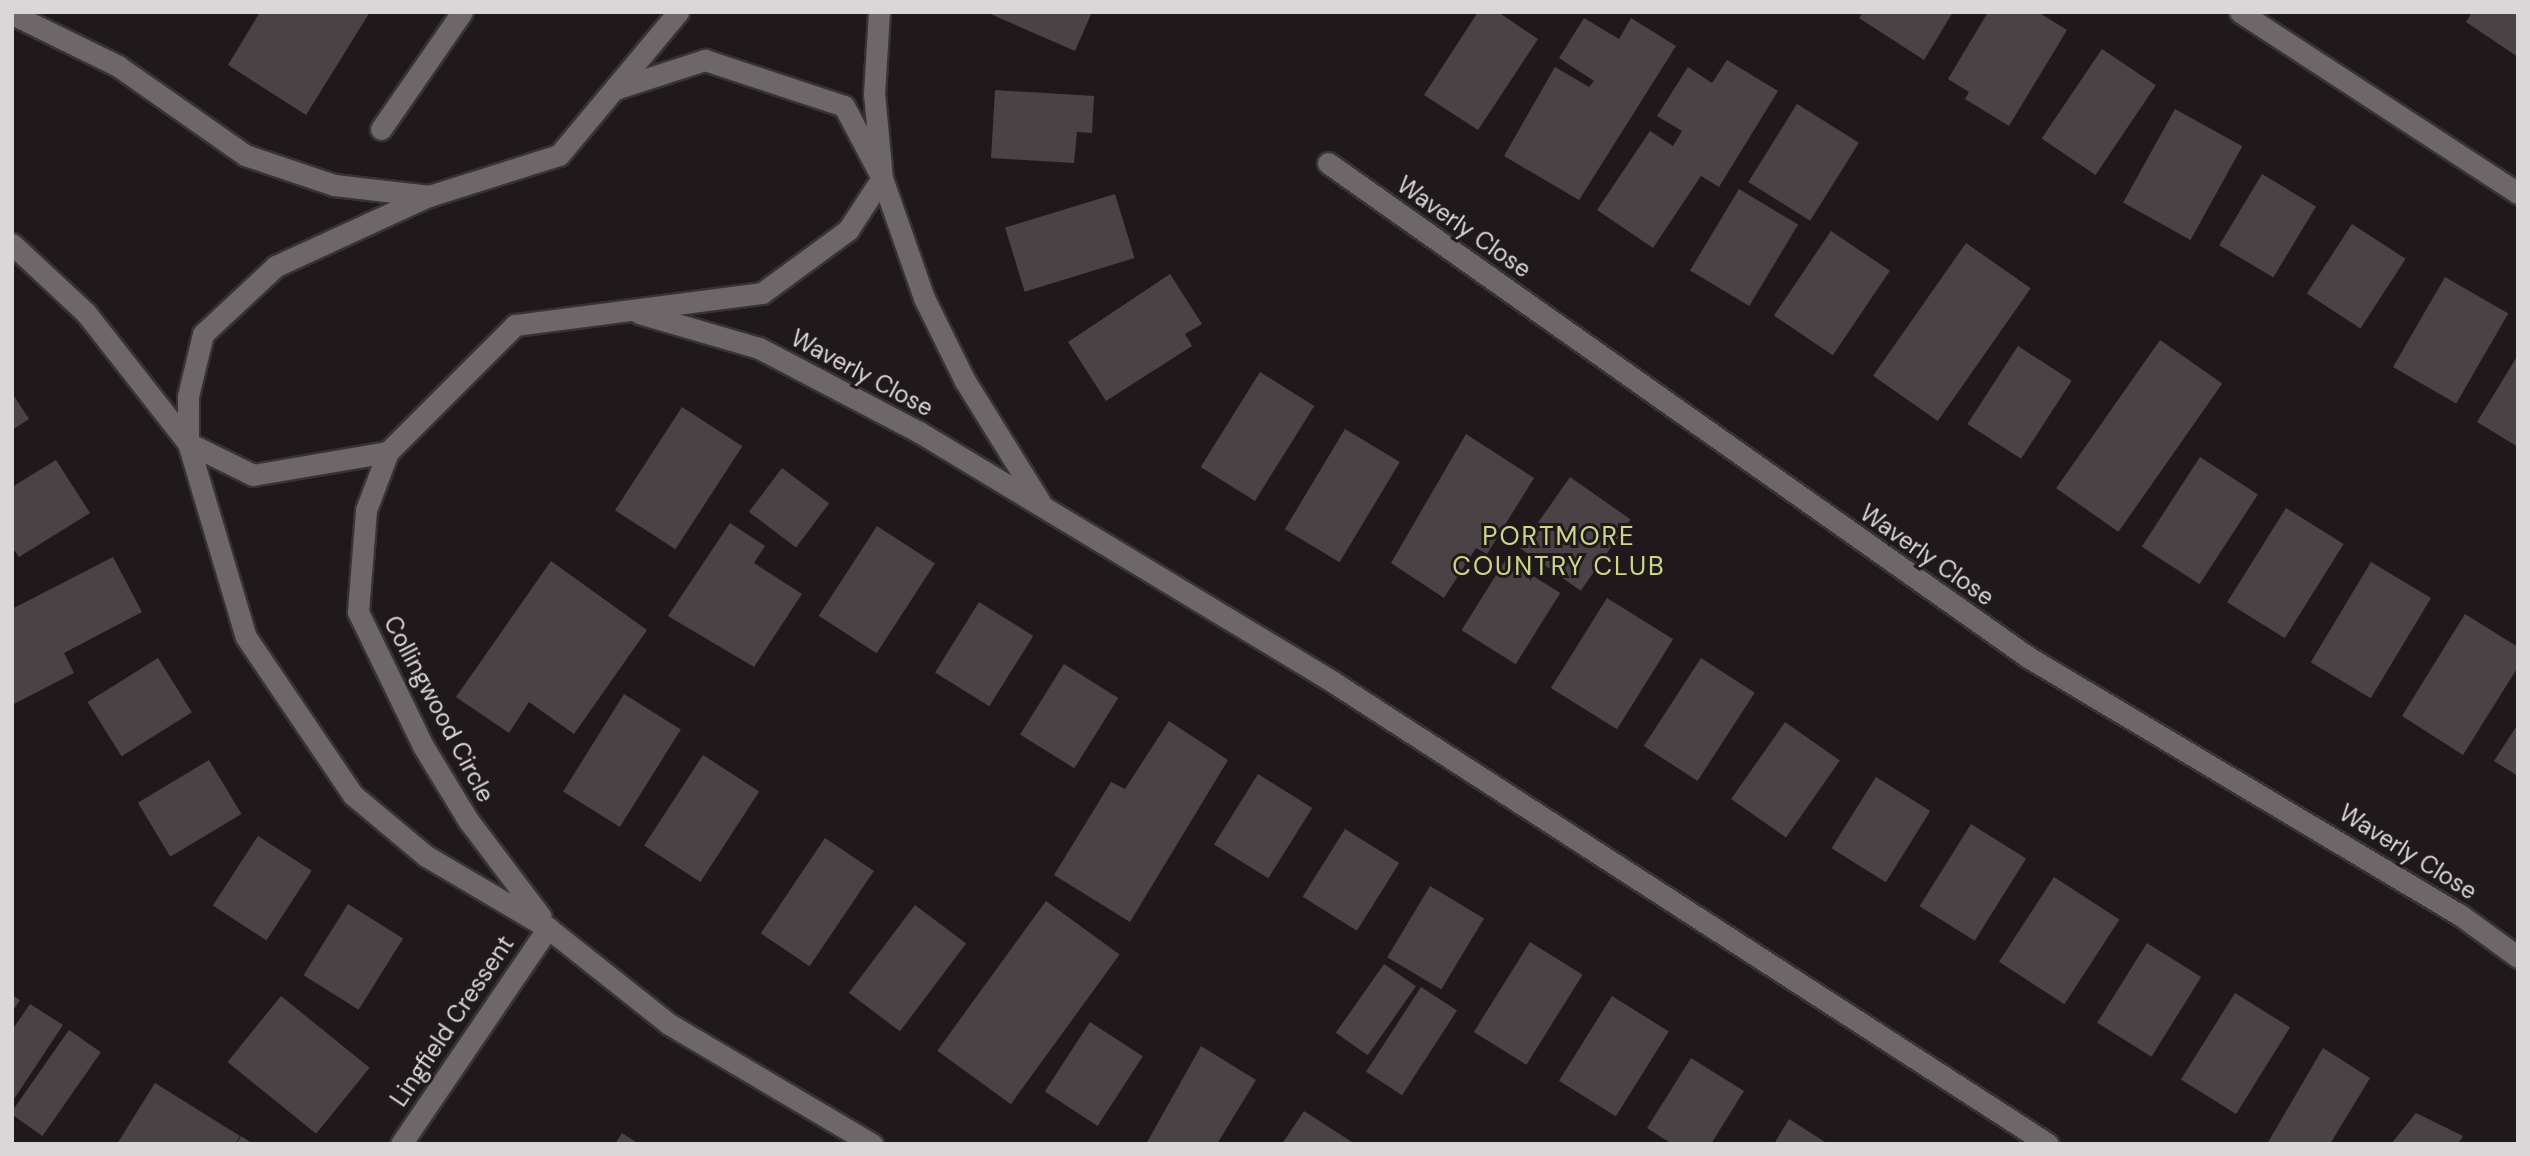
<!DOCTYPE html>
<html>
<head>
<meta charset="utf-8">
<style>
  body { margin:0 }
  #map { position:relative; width:2530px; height:1156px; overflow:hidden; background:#1f191c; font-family:"DM Sans",sans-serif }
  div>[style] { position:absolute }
  .building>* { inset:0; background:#4a4346; transform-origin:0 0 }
  .roads { filter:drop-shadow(2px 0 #373335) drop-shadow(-2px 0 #373335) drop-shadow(0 2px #373335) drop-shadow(0 -2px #373335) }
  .service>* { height:21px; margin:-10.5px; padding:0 10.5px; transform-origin:10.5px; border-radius:10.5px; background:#6e676a }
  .minor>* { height:21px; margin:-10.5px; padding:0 10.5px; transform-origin:10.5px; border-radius:10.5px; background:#6e676a }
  span { translate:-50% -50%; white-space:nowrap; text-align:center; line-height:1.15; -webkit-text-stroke:6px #1f191c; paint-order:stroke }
  .street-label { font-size:24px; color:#dbd7d9 }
  .neighbourhood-label { font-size:26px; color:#cdd688; letter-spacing:2px }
  .frame { position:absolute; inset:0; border:14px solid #dbd7d9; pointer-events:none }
</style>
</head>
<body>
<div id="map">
  <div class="building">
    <i style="clip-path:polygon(260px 12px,370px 12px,306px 115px,228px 65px)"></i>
    <i style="clip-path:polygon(986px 12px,1092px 12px,1075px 51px)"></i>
    <i style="clip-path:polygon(1478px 12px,1498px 12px,1538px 39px,1478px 130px,1424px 95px)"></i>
    <i style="clip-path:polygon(1863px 12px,1953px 12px,1924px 60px,1859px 18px)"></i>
    <i style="clip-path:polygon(1988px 12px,2038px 12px,2067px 30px,2009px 126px,1965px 99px,1969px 92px,1948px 79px)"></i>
    <i style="clip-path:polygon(2472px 12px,2518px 12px,2518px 57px,2466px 22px)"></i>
    <i style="clip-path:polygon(1584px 18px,1619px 39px,1631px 18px,1676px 46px,1579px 200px,1504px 156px,1555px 67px,1589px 87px,1594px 81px,1559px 58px)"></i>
    <i style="left:2102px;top:49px;width:65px;height:108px;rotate:34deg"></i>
    <i style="clip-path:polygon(1727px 60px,1778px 91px,1719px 187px,1701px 176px,1653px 248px,1597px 210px,1650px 131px,1673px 146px,1682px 131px,1657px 116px,1688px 67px,1712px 83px)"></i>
    <i style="clip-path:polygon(995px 90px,1094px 96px,1092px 133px,1077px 132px,1074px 163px,991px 158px)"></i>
    <i style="left:1797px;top:104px;width:73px;height:92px;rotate:32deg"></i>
    <i style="left:2175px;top:109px;width:77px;height:107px;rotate:29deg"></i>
    <i style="left:2262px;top:174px;width:63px;height:83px;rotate:31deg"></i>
    <i style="left:1739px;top:189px;width:69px;height:95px;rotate:31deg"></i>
    <i style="left:1115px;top:194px;width:67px;height:115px;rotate:73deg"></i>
    <i style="left:2352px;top:224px;width:64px;height:83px;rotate:33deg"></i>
    <i style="left:1831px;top:231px;width:71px;height:102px;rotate:34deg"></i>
    <i style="left:1966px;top:243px;width:79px;height:162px;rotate:35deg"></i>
    <i style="clip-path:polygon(1170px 274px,1202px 324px,1185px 334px,1192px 346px,1106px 401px,1068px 342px)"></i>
    <i style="left:2445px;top:277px;width:73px;height:104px;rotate:30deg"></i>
    <i style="left:2160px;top:340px;width:76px;height:181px;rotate:35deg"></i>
    <i style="left:2018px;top:346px;width:64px;height:93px;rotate:33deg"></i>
    <i style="clip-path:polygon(2518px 355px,2518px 447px,2477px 422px)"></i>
    <i style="left:1260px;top:372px;width:64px;height:112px;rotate:32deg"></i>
    <i style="clip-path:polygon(12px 393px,29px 419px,12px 430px)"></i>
    <i style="left:682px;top:407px;width:72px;height:123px;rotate:33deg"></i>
    <i style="left:1345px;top:429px;width:64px;height:117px;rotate:31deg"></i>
    <i style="clip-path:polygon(1466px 434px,1534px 478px,1487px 554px,1476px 548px,1444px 598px,1391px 563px)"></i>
    <i style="left:2200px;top:457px;width:69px;height:107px;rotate:33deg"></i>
    <i style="clip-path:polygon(56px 460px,90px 513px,19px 557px,12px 547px,12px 487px)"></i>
    <i style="left:782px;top:468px;width:59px;height:55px;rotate:37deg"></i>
    <i style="left:1570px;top:477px;width:74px;height:87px;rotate:35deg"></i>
    <i style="left:2286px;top:508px;width:68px;height:111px;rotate:32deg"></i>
    <i style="clip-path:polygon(730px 523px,765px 546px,754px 563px,802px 594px,754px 667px,668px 616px)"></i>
    <i style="left:877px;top:526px;width:69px;height:107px;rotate:33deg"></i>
    <i style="clip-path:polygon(113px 557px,142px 612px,64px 653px,74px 673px,12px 705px,12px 609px)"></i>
    <i style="left:1506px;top:559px;width:64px;height:84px;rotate:32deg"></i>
    <i style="clip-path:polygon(551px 561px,647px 630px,574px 734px,529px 702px,509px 733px,456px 697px)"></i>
    <i style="left:2371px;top:562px;width:70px;height:117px;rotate:31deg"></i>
    <i style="left:1607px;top:598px;width:78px;height:106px;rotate:32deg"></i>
    <i style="left:979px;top:602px;width:64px;height:83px;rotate:32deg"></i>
    <i style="clip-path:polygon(2465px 614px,2518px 647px,2518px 667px,2463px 755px,2402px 716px)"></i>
    <i style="left:158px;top:658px;width:64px;height:83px;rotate:58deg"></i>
    <i style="left:1701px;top:658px;width:64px;height:105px;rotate:33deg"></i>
    <i style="left:1064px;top:664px;width:64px;height:83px;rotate:32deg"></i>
    <i style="left:624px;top:694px;width:67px;height:115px;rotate:32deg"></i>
    <i style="clip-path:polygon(1169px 721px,1228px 760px,1130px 922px,1054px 875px,1111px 782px,1125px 789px)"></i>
    <i style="left:1785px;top:722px;width:67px;height:94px;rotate:35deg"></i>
    <i style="clip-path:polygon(2518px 724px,2518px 776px,2494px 761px)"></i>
    <i style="left:703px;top:755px;width:67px;height:108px;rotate:33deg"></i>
    <i style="left:209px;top:760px;width:63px;height:83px;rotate:59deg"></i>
    <i style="left:1258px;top:774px;width:64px;height:83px;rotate:32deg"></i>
    <i style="left:1876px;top:777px;width:64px;height:84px;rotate:32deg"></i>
    <i style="left:1971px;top:824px;width:65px;height:97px;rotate:32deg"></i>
    <i style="left:1345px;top:829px;width:64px;height:80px;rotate:32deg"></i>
    <i style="left:258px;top:836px;width:64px;height:83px;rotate:33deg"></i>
    <i style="left:825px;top:838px;width:59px;height:115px;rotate:34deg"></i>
    <i style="left:2054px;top:877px;width:78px;height:101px;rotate:33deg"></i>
    <i style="left:1430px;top:886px;width:63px;height:83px;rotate:31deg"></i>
    <i style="left:1046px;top:901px;width:91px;height:185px;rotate:36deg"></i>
    <i style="left:348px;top:904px;width:65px;height:84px;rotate:32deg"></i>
    <i style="left:915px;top:905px;width:64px;height:110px;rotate:37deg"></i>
    <i style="left:1530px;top:942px;width:62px;height:106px;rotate:32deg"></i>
    <i style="left:2147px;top:943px;width:64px;height:94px;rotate:32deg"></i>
    <i style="left:1384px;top:964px;width:39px;height:84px;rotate:35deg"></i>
    <i style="left:1421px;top:987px;width:43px;height:101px;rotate:33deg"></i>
    <i style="left:2235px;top:993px;width:65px;height:102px;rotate:32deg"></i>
    <i style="clip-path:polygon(12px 995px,20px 1000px,12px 1012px)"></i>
    <i style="left:281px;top:996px;width:114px;height:85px;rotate:39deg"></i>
    <i style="left:1612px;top:996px;width:67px;height:100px;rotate:32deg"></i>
    <i style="clip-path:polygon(30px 1004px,63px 1025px,12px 1102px,12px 1030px)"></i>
    <i style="left:1090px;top:1022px;width:63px;height:83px;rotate:33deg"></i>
    <i style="left:69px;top:1030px;width:39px;height:102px;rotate:35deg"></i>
    <i style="clip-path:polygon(1201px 1046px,1256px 1080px,1217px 1144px,1146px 1144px)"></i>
    <i style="clip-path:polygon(2323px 1048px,2370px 1078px,2330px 1144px,2267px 1144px)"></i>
    <i style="clip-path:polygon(1691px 1058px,1744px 1091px,1711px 1144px,1672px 1144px,1647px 1128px)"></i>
    <i style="clip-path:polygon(155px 1083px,240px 1136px,235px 1144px,117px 1144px)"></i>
    <i style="clip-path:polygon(1304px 1111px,1355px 1144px,1282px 1144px)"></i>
    <i style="clip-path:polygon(2416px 1113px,2463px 1136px,2458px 1144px,2391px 1144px)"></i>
    <i style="clip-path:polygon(1789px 1119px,1828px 1144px,1774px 1144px)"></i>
    <i style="clip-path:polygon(622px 1133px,639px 1144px,615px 1144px)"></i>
    <i style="clip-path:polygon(241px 1136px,253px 1144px,236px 1144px)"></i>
  </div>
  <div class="roads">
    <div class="service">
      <i style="left:381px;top:129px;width:142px;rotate:-55.3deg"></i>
    </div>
    <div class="minor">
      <i style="left:2240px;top:12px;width:332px;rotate:33.1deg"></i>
      <i style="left:12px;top:14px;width:118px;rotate:26.1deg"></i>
      <i style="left:118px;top:66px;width:155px;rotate:35deg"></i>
      <i style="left:245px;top:155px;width:94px;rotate:18.6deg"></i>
      <i style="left:334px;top:185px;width:96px;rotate:6.6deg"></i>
      <i style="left:429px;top:196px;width:136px;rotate:-17.5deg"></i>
      <i style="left:559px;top:155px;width:186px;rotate:-50.2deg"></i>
      <i style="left:615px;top:89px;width:95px;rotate:-17.9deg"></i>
      <i style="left:705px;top:60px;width:146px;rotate:18.3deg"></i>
      <i style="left:844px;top:106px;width:81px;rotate:62.2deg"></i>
      <i style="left:882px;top:178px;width:127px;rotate:70.7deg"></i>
      <i style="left:924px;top:298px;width:93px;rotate:63.7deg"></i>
      <i style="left:965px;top:381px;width:142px;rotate:58.2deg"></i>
      <i style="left:1328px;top:163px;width:857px;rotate:35.21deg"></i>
      <i style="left:2028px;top:657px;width:503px;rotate:30.85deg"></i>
      <i style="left:2460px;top:915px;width:72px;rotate:35.9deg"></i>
      <i style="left:12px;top:244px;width:101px;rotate:43deg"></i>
      <i style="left:86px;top:313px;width:165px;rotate:51.9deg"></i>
      <i style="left:188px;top:443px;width:202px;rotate:73.4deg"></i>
      <i style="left:246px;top:637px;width:191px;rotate:55.9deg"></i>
      <i style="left:353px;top:795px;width:95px;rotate:39.9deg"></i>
      <i style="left:426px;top:856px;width:142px;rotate:30.5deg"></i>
      <i style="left:548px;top:928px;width:154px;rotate:38.4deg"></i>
      <i style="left:669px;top:1024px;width:236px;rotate:30.6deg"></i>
      <i style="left:639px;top:313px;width:125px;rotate:16.3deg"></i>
      <i style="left:759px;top:348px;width:181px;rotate:27.7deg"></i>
      <i style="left:919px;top:432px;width:484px;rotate:31.1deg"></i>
      <i style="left:1333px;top:682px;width:851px;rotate:32.87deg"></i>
      <i style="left:188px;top:443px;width:72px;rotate:26.2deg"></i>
      <i style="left:253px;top:475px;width:137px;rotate:-9.7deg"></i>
      <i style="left:388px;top:452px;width:180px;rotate:-45deg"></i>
      <i style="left:515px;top:325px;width:249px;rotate:-7.4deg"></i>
      <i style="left:762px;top:293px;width:107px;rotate:-36.2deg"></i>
      <i style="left:848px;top:230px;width:62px;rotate:-56.8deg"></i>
      <i style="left:882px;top:178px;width:84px;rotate:-95.4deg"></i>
      <i style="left:874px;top:94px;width:82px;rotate:-86.5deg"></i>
      <i style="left:188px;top:443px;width:47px;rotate:-90deg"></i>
      <i style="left:188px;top:396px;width:64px;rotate:-76.4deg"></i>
      <i style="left:203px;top:334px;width:100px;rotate:-43deg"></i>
      <i style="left:276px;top:266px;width:165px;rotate:-24.7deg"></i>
      <i style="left:388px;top:452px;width:62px;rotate:110.8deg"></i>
      <i style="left:366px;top:510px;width:102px;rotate:94.5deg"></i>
      <i style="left:358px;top:612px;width:149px;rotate:64.1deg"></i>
      <i style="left:423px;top:746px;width:87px;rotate:58.7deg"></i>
      <i style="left:468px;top:820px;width:121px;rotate:53deg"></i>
      <i style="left:401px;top:1144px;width:261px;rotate:-55.8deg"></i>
    </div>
  </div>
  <div class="street-label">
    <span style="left:1464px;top:227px;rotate:35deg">Waverly Close</span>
    <span style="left:862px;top:373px;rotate:28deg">Waverly Close</span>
    <span style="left:1927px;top:555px;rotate:35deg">Waverly Close</span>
    <span style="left:439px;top:709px;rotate:62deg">Collingwood Circle</span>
    <span style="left:2408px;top:852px;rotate:32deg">Waverly Close</span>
    <span style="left:452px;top:1021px;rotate:-56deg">Lingfield Cressent</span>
  </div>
  <div class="neighbourhood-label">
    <span style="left:1559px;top:552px">PORTMORE<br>COUNTRY CLUB</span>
  </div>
  <div class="frame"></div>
</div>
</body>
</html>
